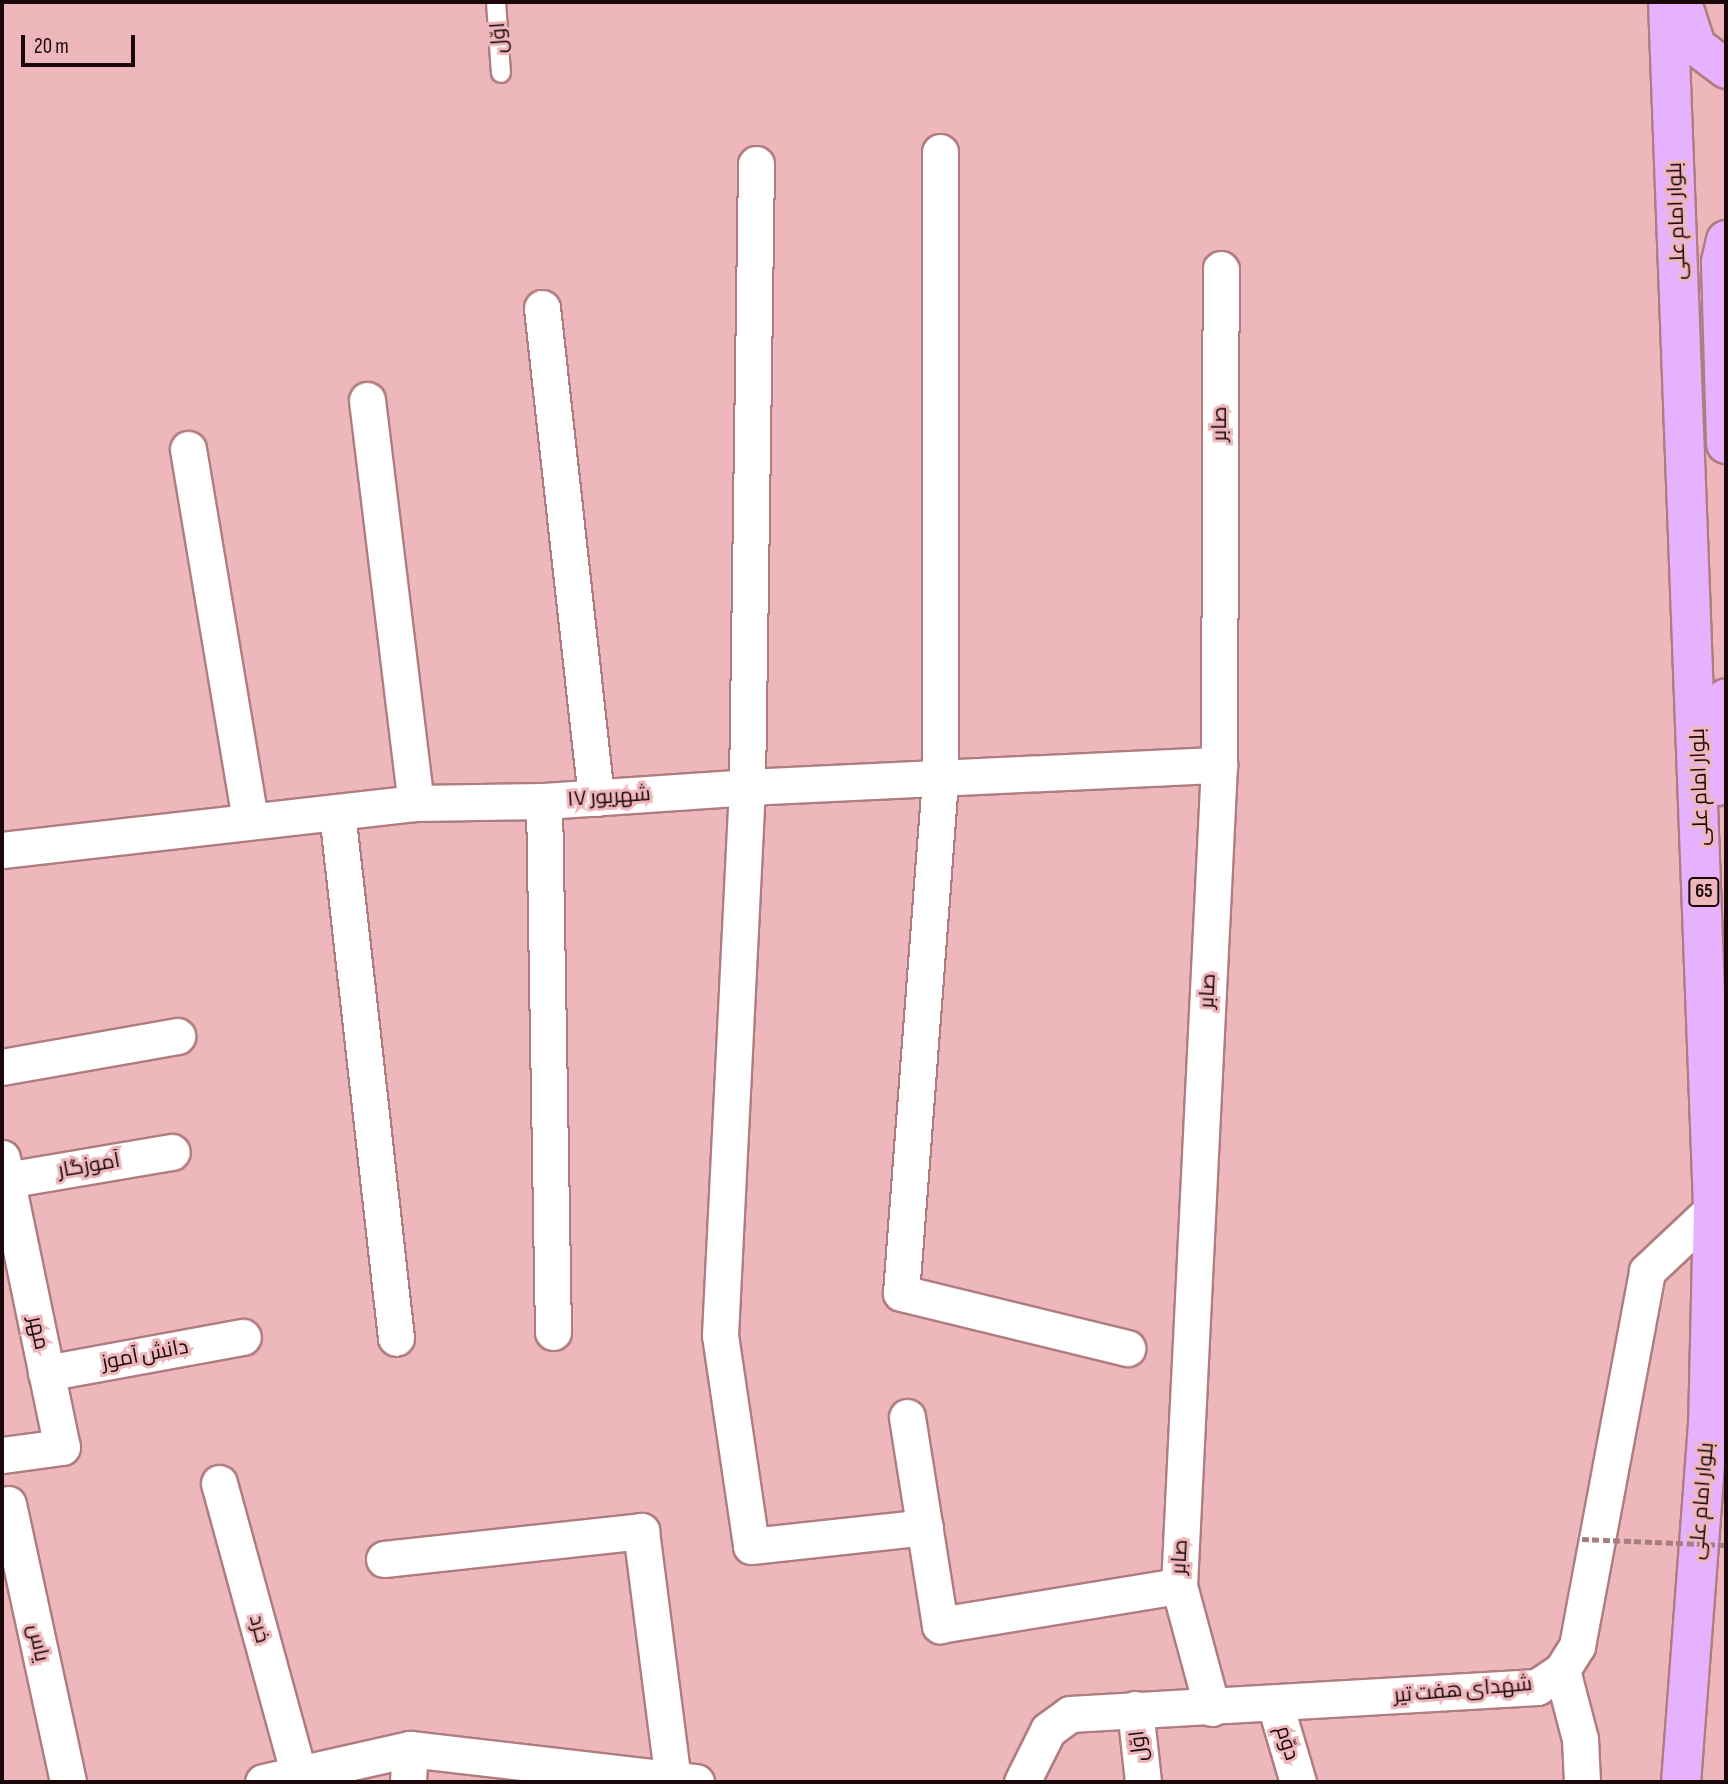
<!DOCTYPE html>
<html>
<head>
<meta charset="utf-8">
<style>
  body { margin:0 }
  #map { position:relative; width:1728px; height:1784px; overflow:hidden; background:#eeb7bb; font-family:"Sofia Sans Condensed",Cairo,sans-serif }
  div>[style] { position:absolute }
  .roads { filter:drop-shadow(2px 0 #af7c7f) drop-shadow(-2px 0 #af7c7f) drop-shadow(0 2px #af7c7f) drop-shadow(0 -2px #af7c7f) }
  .service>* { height:18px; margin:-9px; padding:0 9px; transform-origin:9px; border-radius:9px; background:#fff }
  .minor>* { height:35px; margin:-17.5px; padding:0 17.5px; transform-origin:17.5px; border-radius:17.5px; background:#fff }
  .trunk>* { height:38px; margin:-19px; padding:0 19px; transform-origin:19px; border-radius:19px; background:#e6b2fe }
  .path-bridge>* { height:4.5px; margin-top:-2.25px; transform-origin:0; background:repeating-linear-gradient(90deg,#a77d80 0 7px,transparent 0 10.5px) }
  span { translate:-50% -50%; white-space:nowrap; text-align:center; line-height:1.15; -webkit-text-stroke:6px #eeb7bb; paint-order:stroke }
  .shield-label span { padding:2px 5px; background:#eeb7bb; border:2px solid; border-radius:5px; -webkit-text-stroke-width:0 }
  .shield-label { font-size:19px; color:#190709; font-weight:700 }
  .street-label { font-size:21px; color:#190709 }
  .frame { position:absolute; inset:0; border:4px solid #190709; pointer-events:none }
  .scale { position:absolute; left:21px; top:35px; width:114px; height:32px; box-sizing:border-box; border:4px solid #190709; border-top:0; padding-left:9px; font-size:21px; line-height:24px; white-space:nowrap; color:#190709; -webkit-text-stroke:5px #eeb7bb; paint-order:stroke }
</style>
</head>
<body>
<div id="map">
  <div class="roads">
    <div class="service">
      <i style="left:496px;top:2px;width:71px;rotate:86deg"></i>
    </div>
    <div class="minor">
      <i style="left:940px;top:152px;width:628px;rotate:90deg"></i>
      <i style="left:940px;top:780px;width:514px;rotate:94.35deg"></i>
      <i style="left:901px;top:1293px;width:233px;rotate:13.7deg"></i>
      <i style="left:756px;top:164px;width:623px;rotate:90.83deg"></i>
      <i style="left:747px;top:787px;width:549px;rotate:92.82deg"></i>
      <i style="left:720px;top:1335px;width:213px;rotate:81.6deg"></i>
      <i style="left:751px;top:1546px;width:175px;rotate:-6.2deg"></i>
      <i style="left:542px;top:308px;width:493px;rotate:83.7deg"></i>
      <i style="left:367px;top:400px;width:406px;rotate:83.1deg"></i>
      <i style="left:188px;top:449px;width:375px;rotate:80.5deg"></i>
      <i style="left:544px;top:801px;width:531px;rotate:89.03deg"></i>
      <i style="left:337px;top:812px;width:529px;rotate:83.6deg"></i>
      <i style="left:2px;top:850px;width:417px;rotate:-6.5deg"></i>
      <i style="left:416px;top:803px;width:128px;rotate:-0.9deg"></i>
      <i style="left:544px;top:801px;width:203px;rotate:-3.9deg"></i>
      <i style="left:747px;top:787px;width:473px;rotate:-2.7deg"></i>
      <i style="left:2px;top:1067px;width:178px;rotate:-10deg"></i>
      <i style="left:2px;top:1158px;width:295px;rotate:78.3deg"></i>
      <i style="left:62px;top:1447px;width:61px;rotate:172.4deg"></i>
      <i style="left:6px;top:1180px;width:168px;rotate:-9.6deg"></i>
      <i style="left:46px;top:1373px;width:200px;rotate:-10.4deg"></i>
      <i style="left:907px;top:1417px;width:211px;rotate:81deg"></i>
      <i style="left:940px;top:1625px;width:242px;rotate:-9.3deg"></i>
      <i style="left:219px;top:1483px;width:303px;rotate:74.7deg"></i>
      <i style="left:8px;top:1504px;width:284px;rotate:77.8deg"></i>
      <i style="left:384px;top:1559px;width:259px;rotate:-6.2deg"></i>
      <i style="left:641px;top:1531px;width:253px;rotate:82.7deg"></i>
      <i style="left:1562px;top:1670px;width:71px;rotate:75.4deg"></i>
      <i style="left:1580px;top:1739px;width:43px;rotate:87.3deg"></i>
      <i style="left:1275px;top:1704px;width:81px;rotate:73.6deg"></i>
      <i style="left:1212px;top:1708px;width:126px;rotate:-105.1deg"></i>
      <i style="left:1179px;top:1586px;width:822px;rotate:-87.21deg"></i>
      <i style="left:1219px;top:765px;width:496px;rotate:-89.8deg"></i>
      <i style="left:1135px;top:1709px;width:73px;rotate:83.7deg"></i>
      <i style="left:263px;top:1782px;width:151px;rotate:-12.7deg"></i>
      <i style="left:410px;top:1749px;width:288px;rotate:6.6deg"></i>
      <i style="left:408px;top:1782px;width:33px;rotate:-87deg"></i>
      <i style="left:1022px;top:1782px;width:58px;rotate:-63.4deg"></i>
      <i style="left:1048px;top:1730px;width:27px;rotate:-36deg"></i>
      <i style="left:1070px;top:1714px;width:468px;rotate:-3.3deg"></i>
      <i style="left:1537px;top:1687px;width:30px;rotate:-34deg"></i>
      <i style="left:1562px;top:1670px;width:28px;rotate:-58deg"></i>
      <i style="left:1577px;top:1646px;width:381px;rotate:-79.4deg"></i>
      <i style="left:1647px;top:1271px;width:91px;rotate:-43.2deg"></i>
    </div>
    <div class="trunk">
      <i style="left:1668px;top:2px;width:1208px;rotate:87.86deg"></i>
      <i style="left:1713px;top:1209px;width:215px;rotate:91.3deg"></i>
      <i style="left:1708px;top:1424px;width:359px;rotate:94.3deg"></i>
      <i style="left:1682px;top:2px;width:46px;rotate:72.3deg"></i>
      <i style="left:1696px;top:46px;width:38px;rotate:37deg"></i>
      <i style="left:1726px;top:240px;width:23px;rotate:103deg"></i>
      <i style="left:1721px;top:262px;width:182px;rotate:88.4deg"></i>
      <i style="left:1718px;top:786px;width:88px;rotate:-84.8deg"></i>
    </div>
  </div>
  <div class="path-bridge">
    <i style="left:1582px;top:1539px;width:144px;rotate:2.4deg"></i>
  </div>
  <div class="shield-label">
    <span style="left:1704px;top:892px">65</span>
  </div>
  <div class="street-label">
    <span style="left:499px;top:38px;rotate:-94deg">اوّل</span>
    <span style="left:1677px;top:221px;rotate:-92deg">بلوار امام علی</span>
    <span style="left:1220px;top:424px;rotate:-90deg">صابر</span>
    <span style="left:1700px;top:787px;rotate:-92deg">بلوار امام علی</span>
    <span style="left:609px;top:797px;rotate:-4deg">۱۷ شهریور</span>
    <span style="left:1208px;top:991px;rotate:-87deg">صابر</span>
    <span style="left:89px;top:1166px;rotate:-10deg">آموزگار</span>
    <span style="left:38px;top:1333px;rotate:78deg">مهر</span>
    <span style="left:145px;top:1355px;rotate:-11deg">دانش آموز</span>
    <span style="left:1702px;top:1501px;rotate:-85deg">بلوار امام علی</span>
    <span style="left:1180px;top:1557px;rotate:-87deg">صابر</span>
    <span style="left:259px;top:1629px;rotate:75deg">خرد</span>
    <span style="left:38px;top:1643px;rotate:78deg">یاس</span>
    <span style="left:1463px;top:1690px;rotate:-5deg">شهدای هفت تیر</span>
    <span style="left:1287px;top:1743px;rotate:73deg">دوّم</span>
    <span style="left:1139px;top:1746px;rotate:-97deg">اوّل</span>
  </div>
  <div class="frame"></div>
  <div class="scale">20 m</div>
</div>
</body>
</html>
